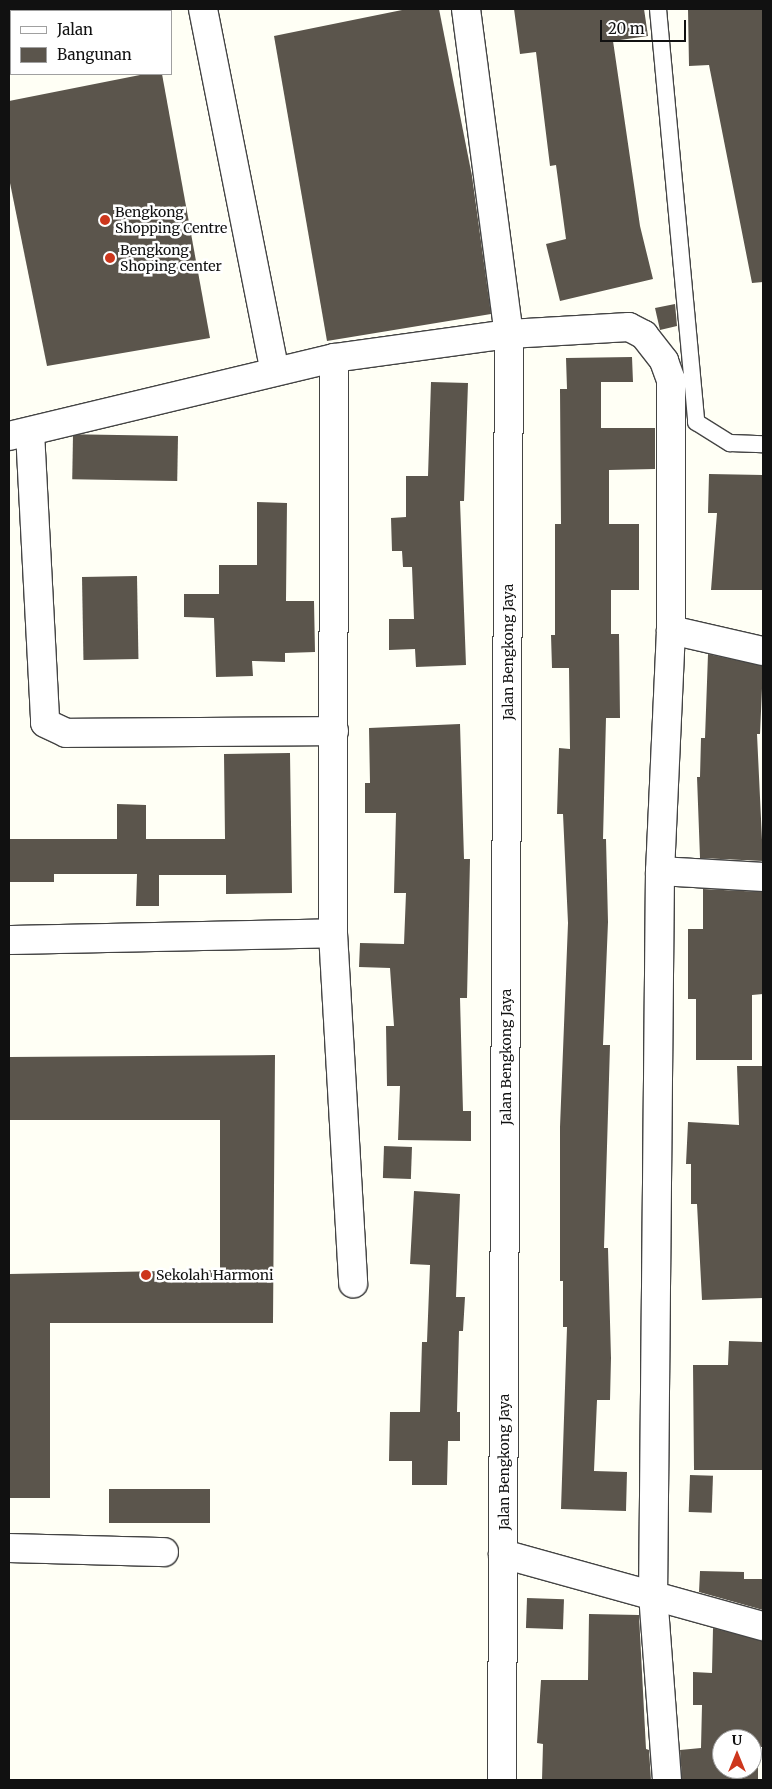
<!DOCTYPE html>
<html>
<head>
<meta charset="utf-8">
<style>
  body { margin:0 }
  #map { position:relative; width:772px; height:1789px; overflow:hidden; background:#fffff5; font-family:Merriweather,serif }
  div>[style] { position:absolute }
  .building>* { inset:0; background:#5b554c; transform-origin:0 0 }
  .roads { filter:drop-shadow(1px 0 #444) drop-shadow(-1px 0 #444) drop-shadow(0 1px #444) drop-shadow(0 -1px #444) }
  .lane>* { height:16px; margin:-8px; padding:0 8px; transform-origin:8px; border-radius:8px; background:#fff }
  .street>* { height:28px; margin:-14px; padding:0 14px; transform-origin:14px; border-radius:14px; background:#fff }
  .dots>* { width:14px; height:14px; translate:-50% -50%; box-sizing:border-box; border:2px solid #fff; border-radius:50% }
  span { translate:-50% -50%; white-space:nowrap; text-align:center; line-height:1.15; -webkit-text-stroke:5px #fff; paint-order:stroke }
  .poi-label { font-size:14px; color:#111 }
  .left { translate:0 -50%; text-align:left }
  .street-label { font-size:14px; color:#111 }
  .frame { position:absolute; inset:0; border:10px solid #111; pointer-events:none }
  .legend { position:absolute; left:10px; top:10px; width:162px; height:65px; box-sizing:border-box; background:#fff; border:1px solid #a0a0a0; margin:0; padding:6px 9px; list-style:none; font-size:15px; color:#111 }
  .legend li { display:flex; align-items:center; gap:10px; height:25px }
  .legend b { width:25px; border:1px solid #a0a0a0 }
  .north { position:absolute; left:712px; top:1729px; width:50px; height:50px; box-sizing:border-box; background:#fff; border:1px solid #a0a0a0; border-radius:50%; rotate:0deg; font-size:14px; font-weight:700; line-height:20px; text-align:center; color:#111 }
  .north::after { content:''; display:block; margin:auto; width:18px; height:22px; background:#cd371d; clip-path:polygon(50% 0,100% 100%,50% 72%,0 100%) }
  .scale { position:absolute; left:600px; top:20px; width:86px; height:22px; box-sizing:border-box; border:2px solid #111; border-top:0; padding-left:6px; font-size:15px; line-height:18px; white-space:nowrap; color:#111; -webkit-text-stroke:4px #fff; paint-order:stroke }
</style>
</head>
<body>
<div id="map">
  <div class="building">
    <i style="clip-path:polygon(407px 9px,439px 9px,472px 176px,491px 314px,327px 341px,274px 36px)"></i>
    <i style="clip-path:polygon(514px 9px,644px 9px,648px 36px,613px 41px,640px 226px,653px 279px,560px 301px,546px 244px,566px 239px,556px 165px,550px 166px,536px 52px,520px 54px)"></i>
    <i style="clip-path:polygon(688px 9px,763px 9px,763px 282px,752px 283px,709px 65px,689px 66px)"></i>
    <i style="clip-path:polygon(145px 74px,162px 74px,210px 338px,47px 366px,9px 178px,9px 101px)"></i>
    <i style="clip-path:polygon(675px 304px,677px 326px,660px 330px,655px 308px)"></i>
    <i style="clip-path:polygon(632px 357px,633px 382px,601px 382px,601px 428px,655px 428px,655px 469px,609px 470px,609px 524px,639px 524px,639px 590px,611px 590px,611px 634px,619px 634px,620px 718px,606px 718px,603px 839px,606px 839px,608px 922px,603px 1045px,610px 1045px,604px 1248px,608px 1248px,611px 1358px,610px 1400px,597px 1400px,594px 1471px,627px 1472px,626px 1511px,561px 1509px,567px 1327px,563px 1327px,563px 1281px,560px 1281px,560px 1127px,568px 923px,563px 814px,557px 814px,559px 748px,570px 749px,569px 668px,552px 668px,551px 635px,555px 635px,555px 524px,561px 524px,560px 389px,567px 389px,566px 358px)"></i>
    <i style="clip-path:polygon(431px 382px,468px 383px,464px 501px,460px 501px,466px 665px,416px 667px,415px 649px,389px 650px,389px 619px,414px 619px,412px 567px,403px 567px,402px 551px,392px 551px,391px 518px,406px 517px,406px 476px,428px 476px)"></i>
    <i style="left:178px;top:436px;width:45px;height:105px;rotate:91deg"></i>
    <i style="clip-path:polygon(709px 474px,763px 475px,762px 590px,711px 590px,717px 513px,708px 513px)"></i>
    <i style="clip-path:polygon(257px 502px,287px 503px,286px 601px,314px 601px,315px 652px,285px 653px,285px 662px,252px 661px,253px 676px,216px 677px,214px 618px,184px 617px,184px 594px,219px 594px,219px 565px,257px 565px)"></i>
    <i style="left:137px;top:576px;width:83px;height:55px;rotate:89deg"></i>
    <i style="clip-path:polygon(708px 654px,763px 666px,760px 734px,757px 734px,763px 861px,700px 858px,697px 777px,700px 777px,701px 738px,705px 738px)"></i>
    <i style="clip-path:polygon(460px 724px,464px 859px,470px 859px,467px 998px,460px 998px,463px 1111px,471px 1111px,471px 1141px,398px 1140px,400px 1086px,387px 1086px,386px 1026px,394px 1026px,390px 968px,359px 967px,360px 943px,404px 944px,406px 893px,394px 893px,396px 813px,365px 813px,365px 783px,370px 783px,369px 728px)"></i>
    <i style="clip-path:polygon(290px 753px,292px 893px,226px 894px,226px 875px,159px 875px,159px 906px,136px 906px,137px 874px,54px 874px,54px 882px,9px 882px,9px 839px,117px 839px,117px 804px,146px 805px,146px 839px,225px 839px,224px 754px)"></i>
    <i style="clip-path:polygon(703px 889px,763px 892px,763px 994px,752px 995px,752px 1060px,696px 1060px,696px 999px,688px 999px,688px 929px,703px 929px)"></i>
    <i style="clip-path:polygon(275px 1055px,273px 1323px,50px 1323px,50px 1498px,9px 1498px,9px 1274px,220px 1270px,220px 1120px,9px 1120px,9px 1057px)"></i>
    <i style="clip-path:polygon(737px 1066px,763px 1066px,763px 1298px,702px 1300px,697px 1204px,691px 1204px,691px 1164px,686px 1164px,688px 1122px,739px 1125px)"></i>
    <i style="left:384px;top:1146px;width:28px;height:32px;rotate:2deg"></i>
    <i style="clip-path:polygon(414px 1191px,460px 1194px,456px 1297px,465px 1297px,463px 1331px,459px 1331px,457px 1412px,460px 1412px,460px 1441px,448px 1441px,447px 1485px,412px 1485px,412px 1461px,389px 1461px,390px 1412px,420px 1412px,422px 1342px,427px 1342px,430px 1265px,410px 1264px)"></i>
    <i style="clip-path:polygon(729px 1341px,763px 1342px,763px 1470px,694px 1470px,693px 1365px,728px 1365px)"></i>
    <i style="left:690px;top:1475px;width:23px;height:37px;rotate:2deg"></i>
    <i style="left:109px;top:1489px;width:101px;height:34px"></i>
    <i style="clip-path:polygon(700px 1571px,744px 1572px,744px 1579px,763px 1579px,763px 1610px,699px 1592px)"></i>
    <i style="left:527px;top:1598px;width:37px;height:30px;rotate:2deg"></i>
    <i style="clip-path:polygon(589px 1614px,639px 1615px,646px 1749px,649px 1750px,651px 1780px,542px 1780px,543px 1744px,537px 1743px,541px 1680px,588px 1680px)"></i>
    <i style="clip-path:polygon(evenodd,713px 1628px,763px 1641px,763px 1747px,758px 1747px,758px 1780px,682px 1780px,680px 1750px,701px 1748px,702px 1705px,693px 1705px,693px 1672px,712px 1673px,713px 1628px,722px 1739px,752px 1739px,752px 1769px,722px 1769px,722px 1739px)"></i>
  </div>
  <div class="roads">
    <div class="lane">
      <i style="left:658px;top:9px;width:415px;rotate:84.7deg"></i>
      <i style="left:696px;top:422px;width:40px;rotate:32deg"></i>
      <i style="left:730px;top:443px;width:33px;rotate:2deg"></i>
    </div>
    <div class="street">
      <i style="left:203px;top:9px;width:369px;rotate:78.8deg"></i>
      <i style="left:466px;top:9px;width:328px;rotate:82.5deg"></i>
      <i style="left:509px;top:334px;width:1446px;rotate:90.28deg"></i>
      <i style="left:334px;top:358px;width:575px;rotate:90.1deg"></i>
      <i style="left:333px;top:933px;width:351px;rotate:86.7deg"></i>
      <i style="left:30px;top:432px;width:291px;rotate:87deg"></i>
      <i style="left:45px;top:723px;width:23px;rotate:25deg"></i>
      <i style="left:66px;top:733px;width:268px;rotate:-0.4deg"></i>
      <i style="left:9px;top:436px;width:334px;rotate:-13.5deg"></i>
      <i style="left:334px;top:358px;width:177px;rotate:-7.8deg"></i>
      <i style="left:509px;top:334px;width:120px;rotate:-3.3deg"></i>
      <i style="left:629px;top:327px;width:17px;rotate:28deg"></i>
      <i style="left:644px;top:335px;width:33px;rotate:52deg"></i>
      <i style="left:664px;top:361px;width:20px;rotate:70deg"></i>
      <i style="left:671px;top:380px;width:250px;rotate:90deg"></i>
      <i style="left:671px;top:630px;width:241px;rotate:92.6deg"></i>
      <i style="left:660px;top:871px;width:723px;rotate:90.55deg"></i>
      <i style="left:653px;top:1594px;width:187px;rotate:85.7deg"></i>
      <i style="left:671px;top:630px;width:94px;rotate:12.9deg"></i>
      <i style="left:660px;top:871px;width:103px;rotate:3.3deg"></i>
      <i style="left:9px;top:940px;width:324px;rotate:-1.2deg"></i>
      <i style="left:9px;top:1548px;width:155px;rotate:1.5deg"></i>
      <i style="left:503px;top:1554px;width:270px;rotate:15.5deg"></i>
    </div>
  </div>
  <div class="dots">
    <i style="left:105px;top:220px;background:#cd371d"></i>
    <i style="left:110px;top:258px;background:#cd371d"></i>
    <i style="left:146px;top:1275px;background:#cd371d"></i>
  </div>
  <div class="poi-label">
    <span class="left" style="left:115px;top:220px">Bengkong<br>Shopping Centre</span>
    <span class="left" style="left:120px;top:258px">Bengkong<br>Shoping center</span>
    <span class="left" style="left:156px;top:1275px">Sekolah Harmoni</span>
  </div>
  <div class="street-label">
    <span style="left:508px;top:652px;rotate:-90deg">Jalan Bengkong Jaya</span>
    <span style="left:506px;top:1057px;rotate:-90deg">Jalan Bengkong Jaya</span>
    <span style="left:504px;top:1462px;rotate:-90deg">Jalan Bengkong Jaya</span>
  </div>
  <div class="frame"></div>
  <ul class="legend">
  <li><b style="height:6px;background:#fff"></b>Jalan</li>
  <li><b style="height:14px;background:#5b554c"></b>Bangunan</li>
  </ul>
  <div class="north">U</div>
  <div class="scale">20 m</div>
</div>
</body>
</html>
